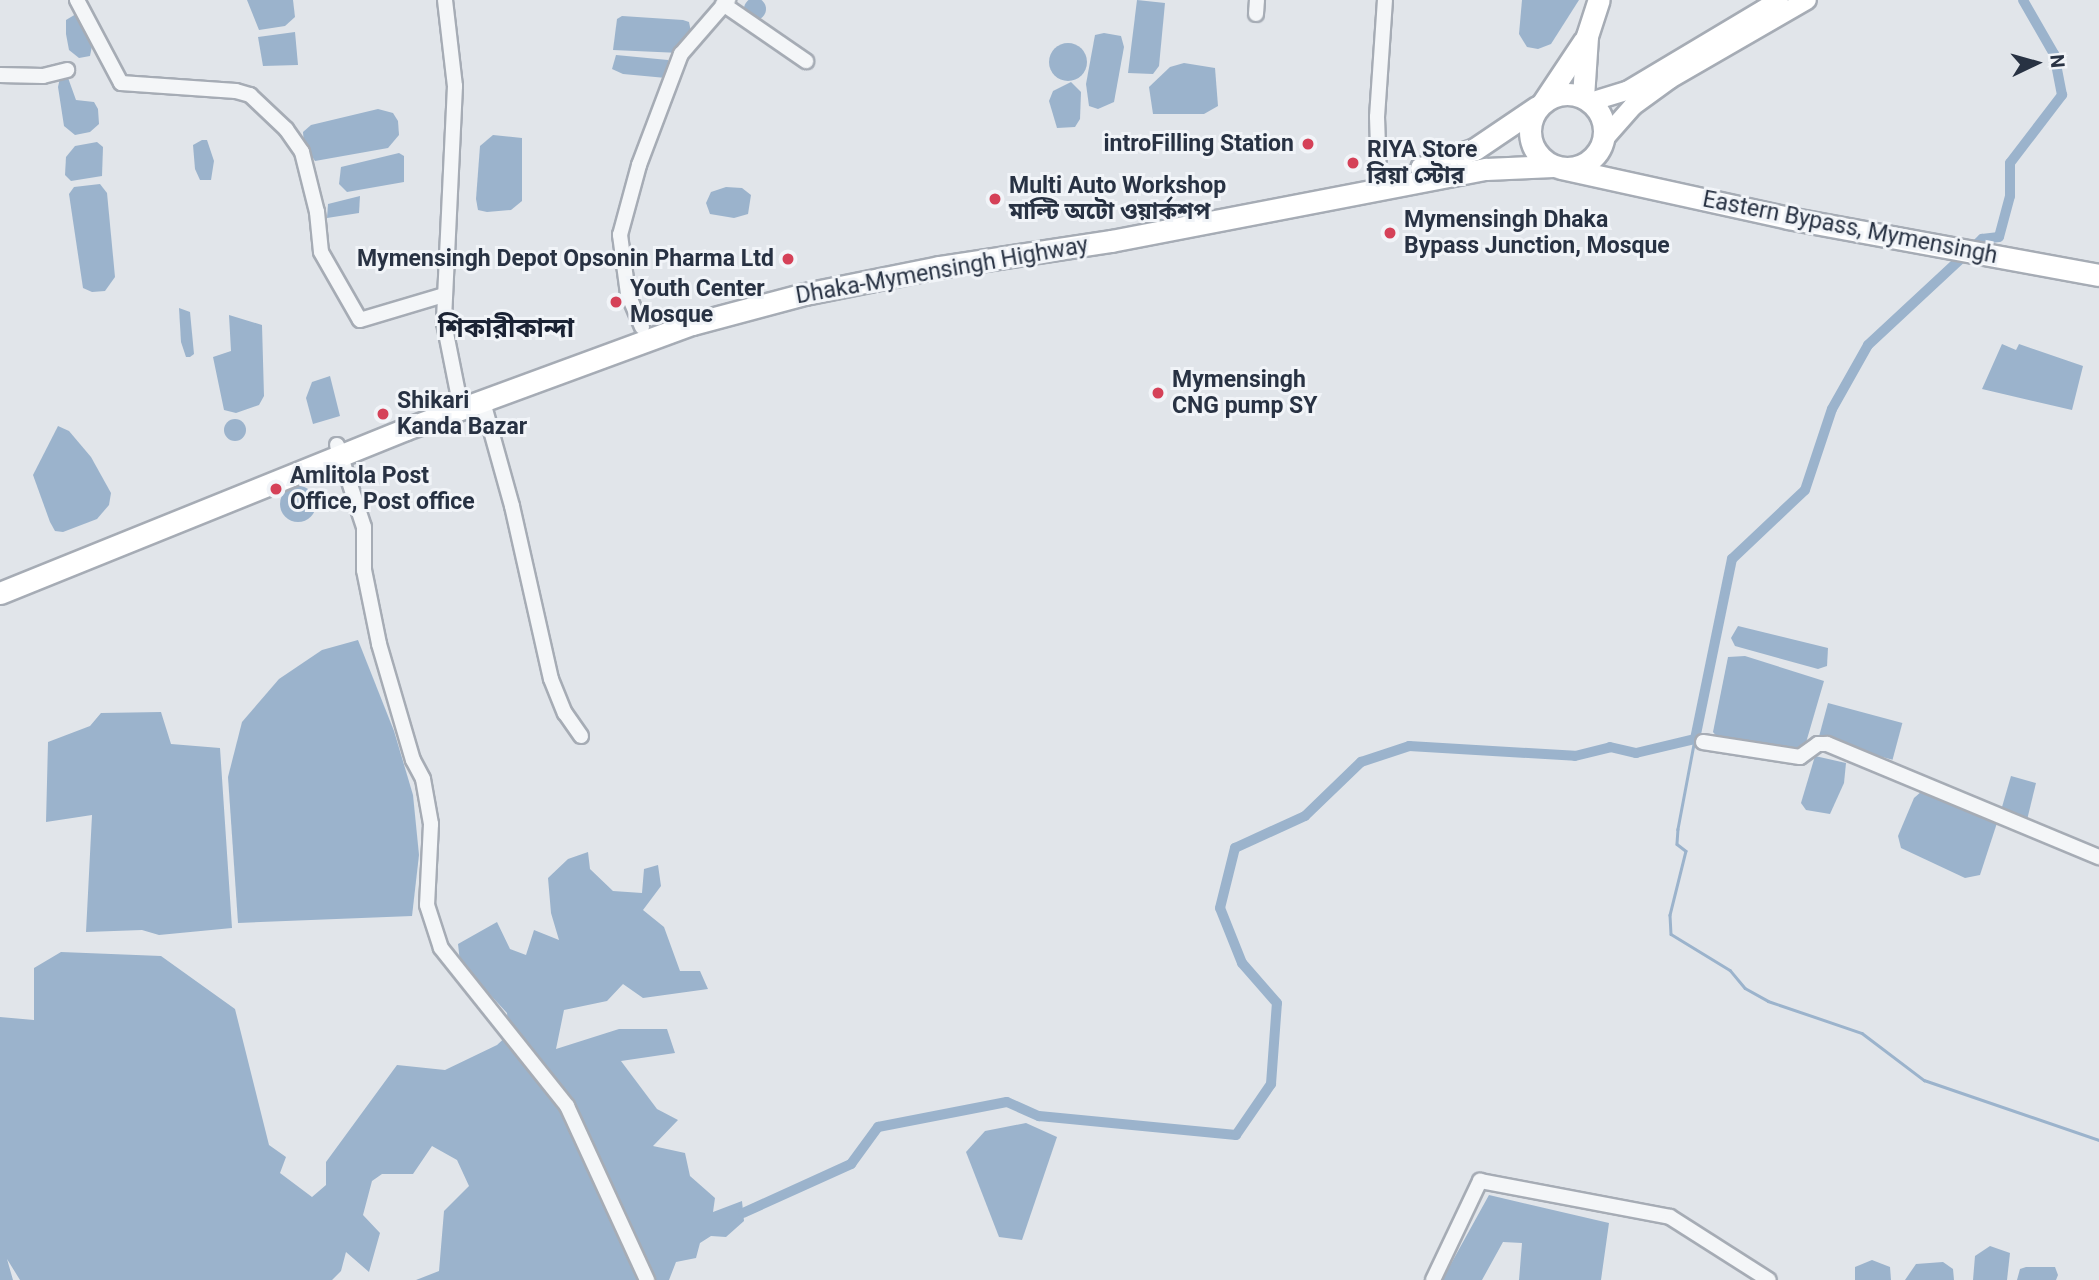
<!DOCTYPE html>
<html>
<head>
<meta charset="utf-8">
<style>
  body { margin:0 }
  #map { position:relative; width:2099px; height:1280px; overflow:hidden; background:#e1e5ea; font-family:Roboto,"Noto Sans Bengali",sans-serif }
  div>[style] { position:absolute }
  .water>* { inset:0; background:#9bb3cc; transform-origin:0 0 }
  .round { border-radius:50% }
  .stream>* { height:2.5px; margin:-1.25px; padding:0 1.25px; transform-origin:1.25px; border-radius:1.25px; background:#9bb3cc }
  .canal>* { height:10px; margin:-5px; padding:0 5px; transform-origin:5px; border-radius:5px; background:#9bb3cc }
  .roads { filter:drop-shadow(2px 0 #a6acb5) drop-shadow(-2px 0 #a6acb5) drop-shadow(0 2px #a6acb5) drop-shadow(0 -2px #a6acb5) }
  .minor>* { height:14px; margin:-7px; padding:0 7px; transform-origin:7px; border-radius:7px; background:#f4f6f8 }
  .major>* { height:18px; margin:-9px; padding:0 9px; transform-origin:9px; border-radius:9px; background:#fff }
  .highway>* { height:21px; margin:-10.5px; padding:0 10.5px; transform-origin:10.5px; border-radius:10.5px; background:#fff }
  .highway>.ring { margin:-10.5px; padding:0; box-sizing:content-box; background:none; border:21px solid #fff; border-radius:50% }
  .dots>* { width:19px; height:19px; translate:-50% -50%; box-sizing:border-box; border:4px solid #f1f4f8; border-radius:50% }
  span { translate:-50% -50%; white-space:nowrap; text-align:center; line-height:1.15; -webkit-text-stroke:6px #f1f4f8; paint-order:stroke }
  .poi-label { font-size:23px; color:#283243; font-weight:700 }
  .right { translate:-100% -50%; text-align:right }
  .left { translate:0 -50%; text-align:left }
  .street-label { font-size:23px; color:#283243 }
  .quarter-label { font-size:26px; color:#1b2334; font-weight:700 }
  .north { position:absolute; left:2001px; top:28px; width:70px; height:70px; -webkit-text-stroke:5px #f1f4f8; paint-order:stroke; rotate:85deg; font-size:19px; font-weight:700; line-height:28px; text-align:center; color:#283243 }
  .north::after { content:''; display:block; margin:auto; width:24px; height:32px; background:#283243; clip-path:polygon(50% 0,100% 100%,50% 72%,0 100%) }
</style>
</head>
<body>
<div id="map">
  <div class="water">
    <i class="round" style="left:744px;top:-2px;width:22px;height:22px"></i>
    <i style="clip-path:polygon(247px 0,293px 0,295px 17px,285px 26px,259px 30px)"></i>
    <i style="clip-path:polygon(1137px 0,1165px 3px,1159px 66px,1153px 74px,1128px 73px)"></i>
    <i style="clip-path:polygon(1522px 0,1579px 0,1551px 44px,1538px 49px,1527px 47px,1519px 34px)"></i>
    <i style="clip-path:polygon(76px 14px,84px 19px,92px 46px,90px 56px,79px 58px,69px 50px,66px 34px,66px 20px)"></i>
    <i style="clip-path:polygon(622px 16px,683px 20px,689px 22px,691px 32px,680px 53px,613px 50px,617px 19px)"></i>
    <i style="clip-path:polygon(295px 32px,298px 65px,263px 66px,258px 37px)"></i>
    <i style="clip-path:polygon(1104px 33px,1121px 36px,1124px 47px,1114px 102px,1098px 109px,1089px 106px,1086px 84px,1095px 35px)"></i>
    <i class="round" style="left:1049px;top:43px;width:38px;height:38px"></i>
    <i style="clip-path:polygon(616px 55px,668px 60px,671px 64px,666px 78px,623px 74px,612px 69px)"></i>
    <i style="clip-path:polygon(1184px 63px,1215px 68px,1218px 106px,1204px 114px,1153px 114px,1149px 87px,1170px 67px)"></i>
    <i style="clip-path:polygon(67px 75px,76px 100px,94px 102px,98px 109px,99px 124px,90px 132px,75px 135px,64px 126px,58px 87px,60px 78px)"></i>
    <i style="clip-path:polygon(1071px 82px,1081px 92px,1080px 119px,1075px 127px,1057px 128px,1049px 101px,1053px 91px)"></i>
    <i style="clip-path:polygon(378px 109px,393px 113px,398px 121px,399px 135px,388px 148px,315px 161px,304px 145px,303px 132px,311px 125px)"></i>
    <i style="clip-path:polygon(493px 135px,522px 138px,522px 201px,511px 210px,487px 212px,478px 210px,476px 199px,480px 146px)"></i>
    <i style="clip-path:polygon(202px 140px,207px 140px,214px 161px,211px 180px,200px 180px,195px 169px,193px 145px)"></i>
    <i style="clip-path:polygon(97px 142px,103px 147px,102px 176px,71px 181px,65px 175px,66px 157px,75px 146px)"></i>
    <i style="clip-path:polygon(399px 153px,404px 156px,404px 182px,347px 192px,339px 184px,341px 167px)"></i>
    <i style="clip-path:polygon(100px 184px,107px 193px,115px 277px,105px 291px,92px 292px,83px 288px,69px 194px,74px 187px)"></i>
    <i style="clip-path:polygon(726px 187px,742px 188px,751px 195px,748px 214px,734px 218px,710px 214px,706px 203px,711px 192px)"></i>
    <i style="clip-path:polygon(360px 196px,359px 213px,327px 218px,328px 204px)"></i>
    <i style="clip-path:polygon(179px 308px,190px 312px,194px 354px,190px 357px,186px 357px,181px 342px)"></i>
    <i style="clip-path:polygon(229px 315px,262px 325px,264px 396px,259px 405px,236px 413px,224px 410px,213px 357px,231px 351px)"></i>
    <i style="clip-path:polygon(2002px 344px,2016px 350px,2019px 344px,2083px 366px,2072px 410px,1982px 389px)"></i>
    <i style="clip-path:polygon(330px 376px,340px 416px,313px 424px,306px 398px,312px 382px)"></i>
    <i class="round" style="left:224px;top:419px;width:22px;height:22px"></i>
    <i style="clip-path:polygon(58px 426px,69px 431px,91px 457px,111px 493px,109px 505px,97px 519px,63px 532px,55px 531px,50px 522px,33px 475px)"></i>
    <i class="round" style="left:280px;top:486px;width:36px;height:36px"></i>
    <i style="clip-path:polygon(1738px 626px,1828px 648px,1827px 666px,1818px 669px,1735px 646px,1731px 638px)"></i>
    <i style="clip-path:polygon(358px 640px,394px 731px,413px 795px,419px 855px,412px 916px,238px 923px,228px 777px,242px 722px,279px 679px,322px 650px)"></i>
    <i style="clip-path:polygon(1745px 656px,1824px 681px,1805px 746px,1800px 751px,1718px 738px,1713px 732px,1728px 657px)"></i>
    <i style="left:1828px;top:703px;width:77px;height:38px;rotate:15deg"></i>
    <i style="clip-path:polygon(161px 712px,171px 744px,220px 748px,232px 928px,159px 935px,142px 930px,86px 932px,92px 815px,46px 822px,48px 742px,90px 726px,101px 713px)"></i>
    <i style="clip-path:polygon(1815px 756px,1846px 763px,1844px 783px,1830px 814px,1806px 810px,1801px 803px)"></i>
    <i style="clip-path:polygon(2011px 776px,2036px 783px,2027px 820px,2002px 807px)"></i>
    <i style="clip-path:polygon(1922px 791px,1997px 823px,1980px 875px,1965px 878px,1901px 848px,1898px 836px,1914px 798px)"></i>
    <i style="clip-path:polygon(588px 852px,590px 869px,613px 891px,642px 893px,644px 869px,658px 865px,661px 886px,643px 910px,664px 927px,680px 971px,700px 971px,708px 989px,643px 998px,623px 984px,607px 1001px,564px 1010px,556px 1049px,619px 1029px,667px 1029px,675px 1053px,621px 1061px,657px 1109px,678px 1120px,653px 1146px,685px 1153px,690px 1176px,715px 1198px,713px 1212px,742px 1201px,744px 1221px,726px 1237px,711px 1236px,700px 1243px,696px 1258px,676px 1262px,669px 1280px,416px 1280px,439px 1271px,444px 1211px,469px 1186px,457px 1160px,432px 1146px,413px 1174px,382px 1174px,372px 1181px,363px 1215px,380px 1233px,369px 1272px,346px 1252px,341px 1271px,332px 1280px,20px 1280px,7px 1259px,13px 1280px,0 1280px,0 1017px,34px 1020px,34px 968px,61px 952px,161px 956px,235px 1009px,269px 1145px,286px 1157px,280px 1173px,312px 1197px,326px 1185px,326px 1162px,397px 1065px,445px 1070px,497px 1045px,509px 1034px,507px 1013px,460px 962px,458px 944px,497px 922px,510px 949px,526px 955px,534px 930px,559px 940px,551px 913px,548px 878px,568px 859px)"></i>
    <i style="clip-path:polygon(1026px 1123px,1057px 1137px,1022px 1240px,999px 1237px,966px 1152px,985px 1131px)"></i>
    <i style="clip-path:polygon(1489px 1195px,1609px 1223px,1601px 1280px,1519px 1280px,1522px 1243px,1503px 1242px,1482px 1280px,1442px 1280px)"></i>
    <i style="clip-path:polygon(1990px 1246px,2010px 1253px,2007px 1280px,1973px 1280px,1975px 1256px)"></i>
    <i style="clip-path:polygon(1872px 1260px,1890px 1267px,1891px 1280px,1855px 1280px,1855px 1267px)"></i>
    <i style="clip-path:polygon(1943px 1262px,1953px 1269px,1954px 1280px,1905px 1280px,1916px 1264px)"></i>
    <i style="clip-path:polygon(2026px 1267px,2055px 1267px,2058px 1275px,2056px 1280px,2017px 1280px,2020px 1269px)"></i>
  </div>
  <div class="stream">
    <i style="left:1695px;top:739px;width:92px;rotate:100.7deg"></i>
    <i style="left:1678px;top:829px;width:15px;rotate:94deg"></i>
    <i style="left:1677px;top:844px;width:11px;rotate:38deg"></i>
    <i style="left:1686px;top:851px;width:66px;rotate:104deg"></i>
    <i style="left:1670px;top:915px;width:19px;rotate:87deg"></i>
    <i style="left:1671px;top:934px;width:69px;rotate:31.4deg"></i>
    <i style="left:1730px;top:970px;width:23px;rotate:50deg"></i>
    <i style="left:1745px;top:988px;width:26px;rotate:29deg"></i>
    <i style="left:1768px;top:1001px;width:99px;rotate:18.8deg"></i>
    <i style="left:1862px;top:1033px;width:78px;rotate:37.2deg"></i>
    <i style="left:1924px;top:1080px;width:185px;rotate:18.9deg"></i>
  </div>
  <div class="canal">
    <i style="left:743px;top:1213px;width:119px;rotate:-24.4deg"></i>
    <i style="left:851px;top:1164px;width:46px;rotate:-53.9deg"></i>
    <i style="left:878px;top:1127px;width:131px;rotate:-11deg"></i>
    <i style="left:1007px;top:1102px;width:35px;rotate:24deg"></i>
    <i style="left:1039px;top:1116px;width:198px;rotate:5.5deg"></i>
    <i style="left:1236px;top:1135px;width:62px;rotate:-55.5deg"></i>
    <i style="left:1271px;top:1084px;width:81px;rotate:-85.8deg"></i>
    <i style="left:1277px;top:1003px;width:53px;rotate:-131.2deg"></i>
    <i style="left:1242px;top:963px;width:59px;rotate:-111.8deg"></i>
    <i style="left:1220px;top:908px;width:62px;rotate:-76deg"></i>
    <i style="left:1235px;top:848px;width:77px;rotate:-24.6deg"></i>
    <i style="left:1305px;top:816px;width:78px;rotate:-44deg"></i>
    <i style="left:1361px;top:762px;width:51px;rotate:-18.4deg"></i>
    <i style="left:1409px;top:746px;width:166px;rotate:3.4deg"></i>
    <i style="left:1575px;top:756px;width:36px;rotate:-14deg"></i>
    <i style="left:1610px;top:747px;width:27px;rotate:13deg"></i>
    <i style="left:1636px;top:753px;width:61px;rotate:-13.3deg"></i>
    <i style="left:1695px;top:739px;width:184px;rotate:-78.4deg"></i>
    <i style="left:1732px;top:559px;width:100px;rotate:-43.4deg"></i>
    <i style="left:1805px;top:490px;width:85px;rotate:-71.6deg"></i>
    <i style="left:1832px;top:409px;width:73px;rotate:-60.6deg"></i>
    <i style="left:1868px;top:345px;width:156px;rotate:-42.9deg"></i>
    <i style="left:1982px;top:239px;width:17px;rotate:-7deg"></i>
    <i style="left:1999px;top:237px;width:42px;rotate:-75deg"></i>
    <i style="left:2010px;top:196px;width:33px;rotate:-90deg"></i>
    <i style="left:2010px;top:163px;width:86px;rotate:-52.6deg"></i>
    <i style="left:2062px;top:95px;width:42px;rotate:-101deg"></i>
    <i style="left:2054px;top:54px;width:62px;rotate:-119.9deg"></i>
  </div>
  <div class="roads">
    <div class="minor">
      <i style="left:77px;top:0;width:94px;rotate:62.1deg"></i>
      <i style="left:121px;top:83px;width:115px;rotate:4deg"></i>
      <i style="left:236px;top:91px;width:15px;rotate:16deg"></i>
      <i style="left:250px;top:95px;width:50px;rotate:43.4deg"></i>
      <i style="left:286px;top:129px;width:28px;rotate:55deg"></i>
      <i style="left:302px;top:152px;width:62px;rotate:76deg"></i>
      <i style="left:317px;top:212px;width:40px;rotate:84.3deg"></i>
      <i style="left:321px;top:252px;width:78px;rotate:60.2deg"></i>
      <i style="left:360px;top:320px;width:88px;rotate:-16.6deg"></i>
      <i style="left:445px;top:0;width:87px;rotate:83.4deg"></i>
      <i style="left:455px;top:86px;width:237px;rotate:92.7deg"></i>
      <i style="left:444px;top:323px;width:76px;rotate:78.7deg"></i>
      <i style="left:723px;top:4px;width:101px;rotate:34.5deg"></i>
      <i style="left:1256px;top:14px;width:14px;rotate:-86deg"></i>
      <i style="left:0;top:75px;width:43px;rotate:1.3deg"></i>
      <i style="left:43px;top:76px;width:25px;rotate:-14deg"></i>
      <i style="left:1379px;top:177px;width:60px;rotate:-91.9deg"></i>
      <i style="left:1377px;top:117px;width:117px;rotate:-86.1deg"></i>
      <i style="left:642px;top:327px;width:36px;rotate:-113deg"></i>
      <i style="left:628px;top:294px;width:60px;rotate:-97.7deg"></i>
      <i style="left:620px;top:235px;width:73px;rotate:-74.8deg"></i>
      <i style="left:639px;top:165px;width:119px;rotate:-69.3deg"></i>
      <i style="left:681px;top:54px;width:72px;rotate:-49deg"></i>
      <i style="left:483px;top:402px;width:108px;rotate:74.4deg"></i>
      <i style="left:512px;top:506px;width:177px;rotate:77.3deg"></i>
      <i style="left:551px;top:679px;width:37px;rotate:68deg"></i>
      <i style="left:565px;top:713px;width:28px;rotate:55deg"></i>
      <i style="left:337px;top:445px;width:86px;rotate:71.8deg"></i>
      <i style="left:364px;top:527px;width:43px;rotate:90deg"></i>
      <i style="left:364px;top:570px;width:76px;rotate:78.5deg"></i>
      <i style="left:379px;top:644px;width:121px;rotate:73.7deg"></i>
      <i style="left:413px;top:760px;width:21px;rotate:62deg"></i>
      <i style="left:423px;top:779px;width:46px;rotate:79.9deg"></i>
      <i style="left:431px;top:824px;width:81px;rotate:92.8deg"></i>
      <i style="left:427px;top:905px;width:45px;rotate:72deg"></i>
      <i style="left:441px;top:948px;width:202px;rotate:51.4deg"></i>
      <i style="left:567px;top:1106px;width:192px;rotate:65.3deg"></i>
      <i style="left:1703px;top:742px;width:98px;rotate:8.8deg"></i>
      <i style="left:1800px;top:757px;width:22px;rotate:-36deg"></i>
      <i style="left:1818px;top:744px;width:9px"></i>
      <i style="left:1827px;top:744px;width:295px;rotate:22.6deg"></i>
      <i style="left:1433px;top:1280px;width:110px;rotate:-64.6deg"></i>
      <i style="left:1480px;top:1181px;width:193px;rotate:10.7deg"></i>
      <i style="left:1670px;top:1217px;width:117px;rotate:32.5deg"></i>
    </div>
    <div class="major">
      <i style="left:1590px;top:102px;width:39px;rotate:-17deg"></i>
      <i style="left:1627px;top:91px;width:177px;rotate:-30.9deg"></i>
      <i style="left:1603px;top:140px;width:45px;rotate:-48.6deg"></i>
      <i style="left:1633px;top:106px;width:46px;rotate:-36.1deg"></i>
      <i style="left:1670px;top:79px;width:158px;rotate:-30deg"></i>
    </div>
    <div class="highway">
      <i class="ring" style="left:1530px;top:94px;width:53px;height:53px"></i>
      <i style="left:1583px;top:97px;width:61px;rotate:-86.2deg"></i>
      <i style="left:1587px;top:36px;width:38px;rotate:-72deg"></i>
      <i style="left:1544px;top:101px;width:72px;rotate:-56.3deg"></i>
      <i style="left:1421px;top:168px;width:57px;rotate:-19.4deg"></i>
      <i style="left:1475px;top:149px;width:75px;rotate:-34.1deg"></i>
      <i style="left:1561px;top:168px;width:232px;rotate:12.4deg"></i>
      <i style="left:1788px;top:218px;width:316px;rotate:10.4deg"></i>
      <i style="left:0;top:593px;width:438px;rotate:-22deg"></i>
      <i style="left:406px;top:429px;width:305px;rotate:-20.2deg"></i>
      <i style="left:692px;top:324px;width:117px;rotate:-14.9deg"></i>
      <i style="left:805px;top:294px;width:137px;rotate:-11.4deg"></i>
      <i style="left:939px;top:267px;width:174px;rotate:-8.6deg"></i>
      <i style="left:1111px;top:241px;width:382px;rotate:-10.9deg"></i>
      <i style="left:1486px;top:169px;width:67px;rotate:-2.6deg"></i>
    </div>
  </div>
  <div class="dots">
    <i style="left:1308px;top:144px;background:#d54158"></i>
    <i style="left:1353px;top:163px;background:#d54158"></i>
    <i style="left:995px;top:199px;background:#d54158"></i>
    <i style="left:1390px;top:233px;background:#d54158"></i>
    <i style="left:788px;top:259px;background:#d54158"></i>
    <i style="left:616px;top:302px;background:#d54158"></i>
    <i style="left:1158px;top:393px;background:#d54158"></i>
    <i style="left:383px;top:414px;background:#d54158"></i>
    <i style="left:276px;top:489px;background:#d54158"></i>
  </div>
  <div class="poi-label">
    <span class="right" style="left:1294px;top:144px">introFilling Station</span>
    <span class="left" style="left:1367px;top:163px">RIYA Store<br>রিয়া স্টোর</span>
    <span class="left" style="left:1009px;top:199px">Multi Auto Workshop<br>মাল্টি অটো ওয়ার্কশপ</span>
    <span class="left" style="left:1404px;top:233px">Mymensingh Dhaka<br>Bypass Junction, Mosque</span>
    <span class="right" style="left:774px;top:259px">Mymensingh Depot Opsonin Pharma Ltd</span>
    <span class="left" style="left:630px;top:302px">Youth Center<br>Mosque</span>
    <span class="left" style="left:1172px;top:393px">Mymensingh<br>CNG pump SY</span>
    <span class="left" style="left:397px;top:414px">Shikari<br>Kanda Bazar</span>
    <span class="left" style="left:290px;top:489px">Amlitola Post<br>Office, Post office</span>
  </div>
  <div class="street-label">
    <span style="left:1850px;top:228px;rotate:11deg">Eastern Bypass, Mymensingh</span>
    <span style="left:942px;top:271px;rotate:-10deg">Dhaka-Mymensingh Highway</span>
  </div>
  <div class="quarter-label">
    <span style="left:506px;top:329px">শিকারীকান্দা</span>
  </div>
  <div class="north">N</div>
</div>
</body>
</html>
